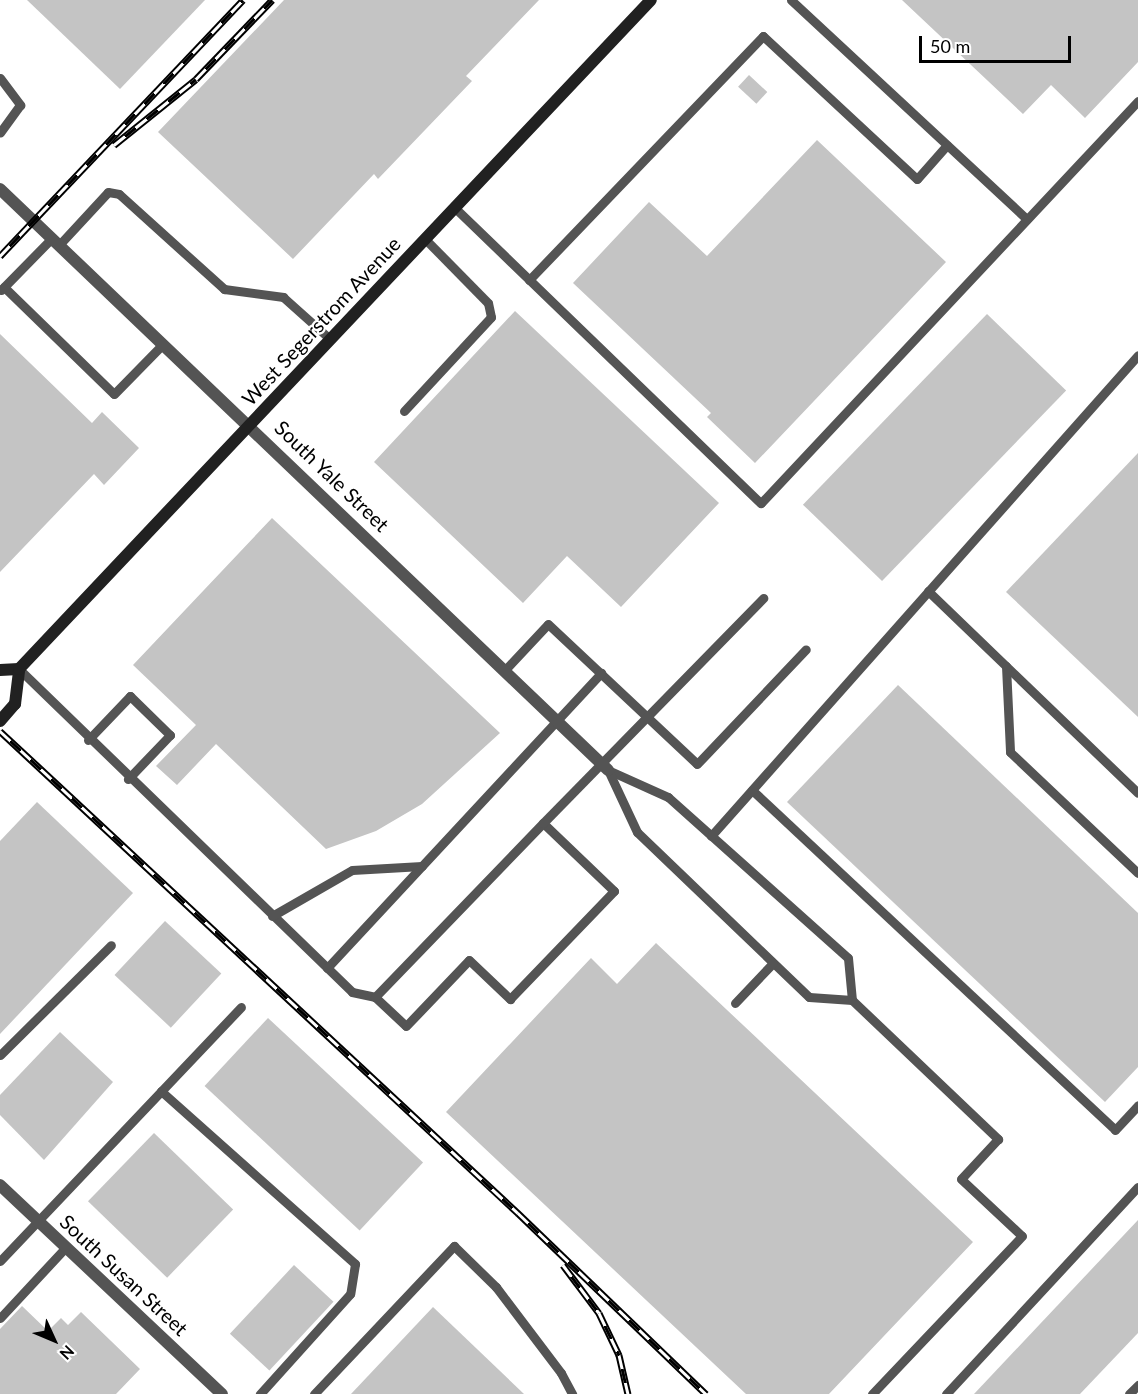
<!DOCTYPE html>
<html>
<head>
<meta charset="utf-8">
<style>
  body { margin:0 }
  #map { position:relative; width:1138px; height:1394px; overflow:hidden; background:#fff; font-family:Lato,sans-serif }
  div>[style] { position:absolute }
  .building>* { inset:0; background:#c4c4c4; transform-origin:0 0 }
  .service>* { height:9px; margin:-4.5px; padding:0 4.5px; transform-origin:4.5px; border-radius:4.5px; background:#545454 }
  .minor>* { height:12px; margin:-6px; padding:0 6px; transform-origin:6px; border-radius:6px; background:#545454 }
  .tertiary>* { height:12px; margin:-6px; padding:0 6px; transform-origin:6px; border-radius:6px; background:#545454 }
  .secondary>* { height:12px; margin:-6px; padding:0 6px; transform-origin:6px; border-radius:6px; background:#212121 }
  .rail>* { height:7px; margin-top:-3.5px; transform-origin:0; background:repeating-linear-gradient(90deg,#fff 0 14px,#000 0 28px); box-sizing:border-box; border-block:2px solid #000 }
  span { translate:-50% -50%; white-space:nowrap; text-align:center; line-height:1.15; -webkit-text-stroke:4.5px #fff; paint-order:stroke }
  .street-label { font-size:20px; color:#000 }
  .north { position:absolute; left:24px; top:1310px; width:60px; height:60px; -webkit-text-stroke:4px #fff; paint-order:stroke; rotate:134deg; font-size:16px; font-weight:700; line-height:24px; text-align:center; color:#000 }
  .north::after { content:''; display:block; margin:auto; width:21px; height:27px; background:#000; clip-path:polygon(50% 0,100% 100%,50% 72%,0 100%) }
  .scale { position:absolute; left:919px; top:36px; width:152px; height:27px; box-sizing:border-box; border:3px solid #000; border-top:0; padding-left:8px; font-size:18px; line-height:21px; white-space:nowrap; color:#000; -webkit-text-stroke:4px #fff; paint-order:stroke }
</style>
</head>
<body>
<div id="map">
  <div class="building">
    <i style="clip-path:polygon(27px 0,205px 0,120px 89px)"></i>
    <i style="clip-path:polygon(284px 0,539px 0,466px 76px,472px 81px,378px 179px,374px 174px,293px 259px,158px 132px)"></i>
    <i style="clip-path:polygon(902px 0,1138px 0,1138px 62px,1085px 118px,1051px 85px,1023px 114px)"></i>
    <i style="left:749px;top:75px;width:25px;height:16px;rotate:43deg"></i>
    <i style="clip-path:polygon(817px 140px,946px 262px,755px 463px,707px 417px,711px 413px,573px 283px,649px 202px,707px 256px)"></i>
    <i style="clip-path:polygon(515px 311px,719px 503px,621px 607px,567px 556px,523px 603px,374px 462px)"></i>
    <i style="left:987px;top:314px;width:110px;height:265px;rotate:44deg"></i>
    <i style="clip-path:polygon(0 334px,92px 423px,102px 412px,139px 448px,104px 485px,94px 474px,0 572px)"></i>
    <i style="clip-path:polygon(1138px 453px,1138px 717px,1006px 592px)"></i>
    <i style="clip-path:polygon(272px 518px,500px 733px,422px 804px,376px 831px,326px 849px,216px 744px,177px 785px,156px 766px,196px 725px,133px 665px)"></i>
    <i style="clip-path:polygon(898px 685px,1138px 913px,1138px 1067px,1105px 1102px,787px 802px)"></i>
    <i style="clip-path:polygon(37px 802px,133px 893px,0 1034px,0 841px)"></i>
    <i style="left:165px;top:921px;width:77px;height:74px;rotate:43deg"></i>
    <i style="clip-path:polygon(656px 943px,973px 1242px,829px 1394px,746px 1394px,446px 1112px,591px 958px,617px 984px)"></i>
    <i style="left:268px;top:1018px;width:212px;height:93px;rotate:43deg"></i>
    <i style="clip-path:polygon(60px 1032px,113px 1082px,44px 1160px,0 1115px,0 1095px)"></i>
    <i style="left:154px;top:1133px;width:110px;height:95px;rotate:44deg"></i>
    <i style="clip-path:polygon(1138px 1220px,1138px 1333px,1080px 1394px,974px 1394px)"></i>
    <i style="left:294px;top:1265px;width:54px;height:94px;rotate:43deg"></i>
    <i style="clip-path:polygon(22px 1306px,48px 1331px,61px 1318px,68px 1325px,81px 1312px,140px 1369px,116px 1394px,0 1394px,0 1329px)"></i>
    <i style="clip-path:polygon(433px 1307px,524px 1394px,351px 1394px)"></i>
  </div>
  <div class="service">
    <i style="left:791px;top:0;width:322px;rotate:42.9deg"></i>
    <i style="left:0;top:78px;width:34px;rotate:53deg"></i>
    <i style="left:20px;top:105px;width:34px;rotate:126deg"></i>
    <i style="left:455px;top:208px;width:425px;rotate:44deg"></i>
    <i style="left:761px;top:503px;width:551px;rotate:-46.84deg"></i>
    <i style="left:59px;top:245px;width:72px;rotate:-47.2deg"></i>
    <i style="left:108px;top:192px;width:11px;rotate:10deg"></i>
    <i style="left:119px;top:194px;width:142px;rotate:42.1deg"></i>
    <i style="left:224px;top:289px;width:60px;rotate:7.7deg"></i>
    <i style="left:283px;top:297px;width:63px;rotate:41.8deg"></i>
    <i style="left:529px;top:280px;width:338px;rotate:-46.2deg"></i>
    <i style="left:763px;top:36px;width:210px;rotate:42.9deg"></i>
    <i style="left:917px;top:179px;width:45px;rotate:-48.6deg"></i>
    <i style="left:4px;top:287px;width:153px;rotate:44.2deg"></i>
    <i style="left:114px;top:394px;width:70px;rotate:-45.6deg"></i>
    <i style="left:1px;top:290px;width:73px;rotate:-45.6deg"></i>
    <i style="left:404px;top:411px;width:128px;rotate:-47.2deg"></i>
    <i style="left:491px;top:317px;width:14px;rotate:-102deg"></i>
    <i style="left:488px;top:303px;width:90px;rotate:-134.5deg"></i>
    <i style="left:928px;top:591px;width:291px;rotate:43.9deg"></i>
    <i style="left:1006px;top:666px;width:86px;rotate:87.3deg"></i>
    <i style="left:1010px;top:752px;width:176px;rotate:43.4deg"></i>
    <i style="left:19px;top:669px;width:464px;rotate:44.1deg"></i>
    <i style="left:352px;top:992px;width:24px;rotate:12deg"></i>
    <i style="left:375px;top:997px;width:42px;rotate:43.1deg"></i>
    <i style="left:406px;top:1026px;width:91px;rotate:-46.3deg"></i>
    <i style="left:469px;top:960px;width:57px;rotate:43.6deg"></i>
    <i style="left:510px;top:999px;width:150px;rotate:-46.1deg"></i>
    <i style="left:614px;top:891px;width:98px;rotate:-136.2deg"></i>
    <i style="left:543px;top:823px;width:242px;rotate:134deg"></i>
    <i style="left:504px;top:671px;width:64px;rotate:-46.9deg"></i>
    <i style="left:548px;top:624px;width:204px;rotate:43.2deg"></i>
    <i style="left:697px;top:764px;width:158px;rotate:-46.5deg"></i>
    <i style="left:88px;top:740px;width:61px;rotate:-46.3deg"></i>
    <i style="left:130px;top:696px;width:56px;rotate:44.3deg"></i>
    <i style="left:170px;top:735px;width:61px;rotate:133.7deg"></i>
    <i style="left:608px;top:770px;width:66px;rotate:24.2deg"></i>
    <i style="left:668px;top:797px;width:241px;rotate:41.8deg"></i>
    <i style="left:848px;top:958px;width:42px;rotate:84.6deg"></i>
    <i style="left:852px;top:1000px;width:43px;rotate:-176deg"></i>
    <i style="left:809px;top:997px;width:238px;rotate:-136.2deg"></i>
    <i style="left:637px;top:832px;width:68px;rotate:-115.1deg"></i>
    <i style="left:752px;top:790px;width:497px;rotate:43.1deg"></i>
    <i style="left:1115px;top:1130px;width:34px;rotate:-47deg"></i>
    <i style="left:543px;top:823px;width:315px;rotate:-45.6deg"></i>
    <i style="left:711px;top:836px;width:643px;rotate:-48.4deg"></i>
    <i style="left:272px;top:916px;width:92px;rotate:-29.9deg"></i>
    <i style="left:352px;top:870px;width:70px;rotate:-3.3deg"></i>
    <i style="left:327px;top:968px;width:403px;rotate:-47.1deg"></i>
    <i style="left:852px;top:1000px;width:202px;rotate:43.6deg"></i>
    <i style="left:998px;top:1139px;width:54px;rotate:132.8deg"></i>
    <i style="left:961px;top:1179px;width:83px;rotate:43.1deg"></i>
    <i style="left:1022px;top:1236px;width:218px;rotate:133.5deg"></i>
    <i style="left:735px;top:1003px;width:55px;rotate:-46.5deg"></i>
    <i style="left:0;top:1055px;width:156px;rotate:-44.7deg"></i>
    <i style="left:161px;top:1091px;width:260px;rotate:41.7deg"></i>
    <i style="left:355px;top:1264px;width:30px;rotate:99deg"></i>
    <i style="left:350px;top:1294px;width:135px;rotate:132deg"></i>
    <i style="left:0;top:1261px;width:350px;rotate:-46.5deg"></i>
    <i style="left:0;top:1318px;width:97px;rotate:-47.1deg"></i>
    <i style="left:314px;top:1394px;width:204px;rotate:-46.6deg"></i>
    <i style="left:454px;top:1246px;width:59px;rotate:44.3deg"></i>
    <i style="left:496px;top:1287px;width:108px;rotate:52.9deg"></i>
    <i style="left:561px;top:1373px;width:24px;rotate:62deg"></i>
    <i style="left:946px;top:1394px;width:282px;rotate:-47.2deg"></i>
    <i style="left:1129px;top:1394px;width:13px;rotate:-45deg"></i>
  </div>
  <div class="minor">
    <i style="left:0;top:189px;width:841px;rotate:43.7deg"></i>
  </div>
  <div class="tertiary">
    <i style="left:0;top:1185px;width:305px;rotate:43.3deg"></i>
  </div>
  <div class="secondary">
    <i style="left:0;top:670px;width:19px;rotate:-3deg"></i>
    <i style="left:0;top:721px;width:23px;rotate:-49deg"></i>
    <i style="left:15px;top:704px;width:35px;rotate:-83deg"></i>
    <i style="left:19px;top:669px;width:920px;rotate:-46.63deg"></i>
  </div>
  <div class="rail">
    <i style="left:114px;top:145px;width:105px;rotate:-38.8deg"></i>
    <i style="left:196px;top:79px;width:110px;rotate:-46.1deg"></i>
    <i style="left:0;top:256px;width:353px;rotate:-46.5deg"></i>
    <i style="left:0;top:731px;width:708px;rotate:42.94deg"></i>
    <i style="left:518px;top:1213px;width:261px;rotate:43.9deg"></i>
    <i style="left:563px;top:1265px;width:60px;rotate:53.1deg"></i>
    <i style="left:599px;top:1313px;width:47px;rotate:64.5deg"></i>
    <i style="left:619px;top:1355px;width:40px;rotate:77deg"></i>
  </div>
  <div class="street-label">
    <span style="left:321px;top:321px;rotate:-47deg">West Segerstrom Avenue</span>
    <span style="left:332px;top:476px;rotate:44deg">South Yale Street</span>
    <span style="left:124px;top:1275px;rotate:43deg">South Susan Street</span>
  </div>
  <div class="north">N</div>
  <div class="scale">50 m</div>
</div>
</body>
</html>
